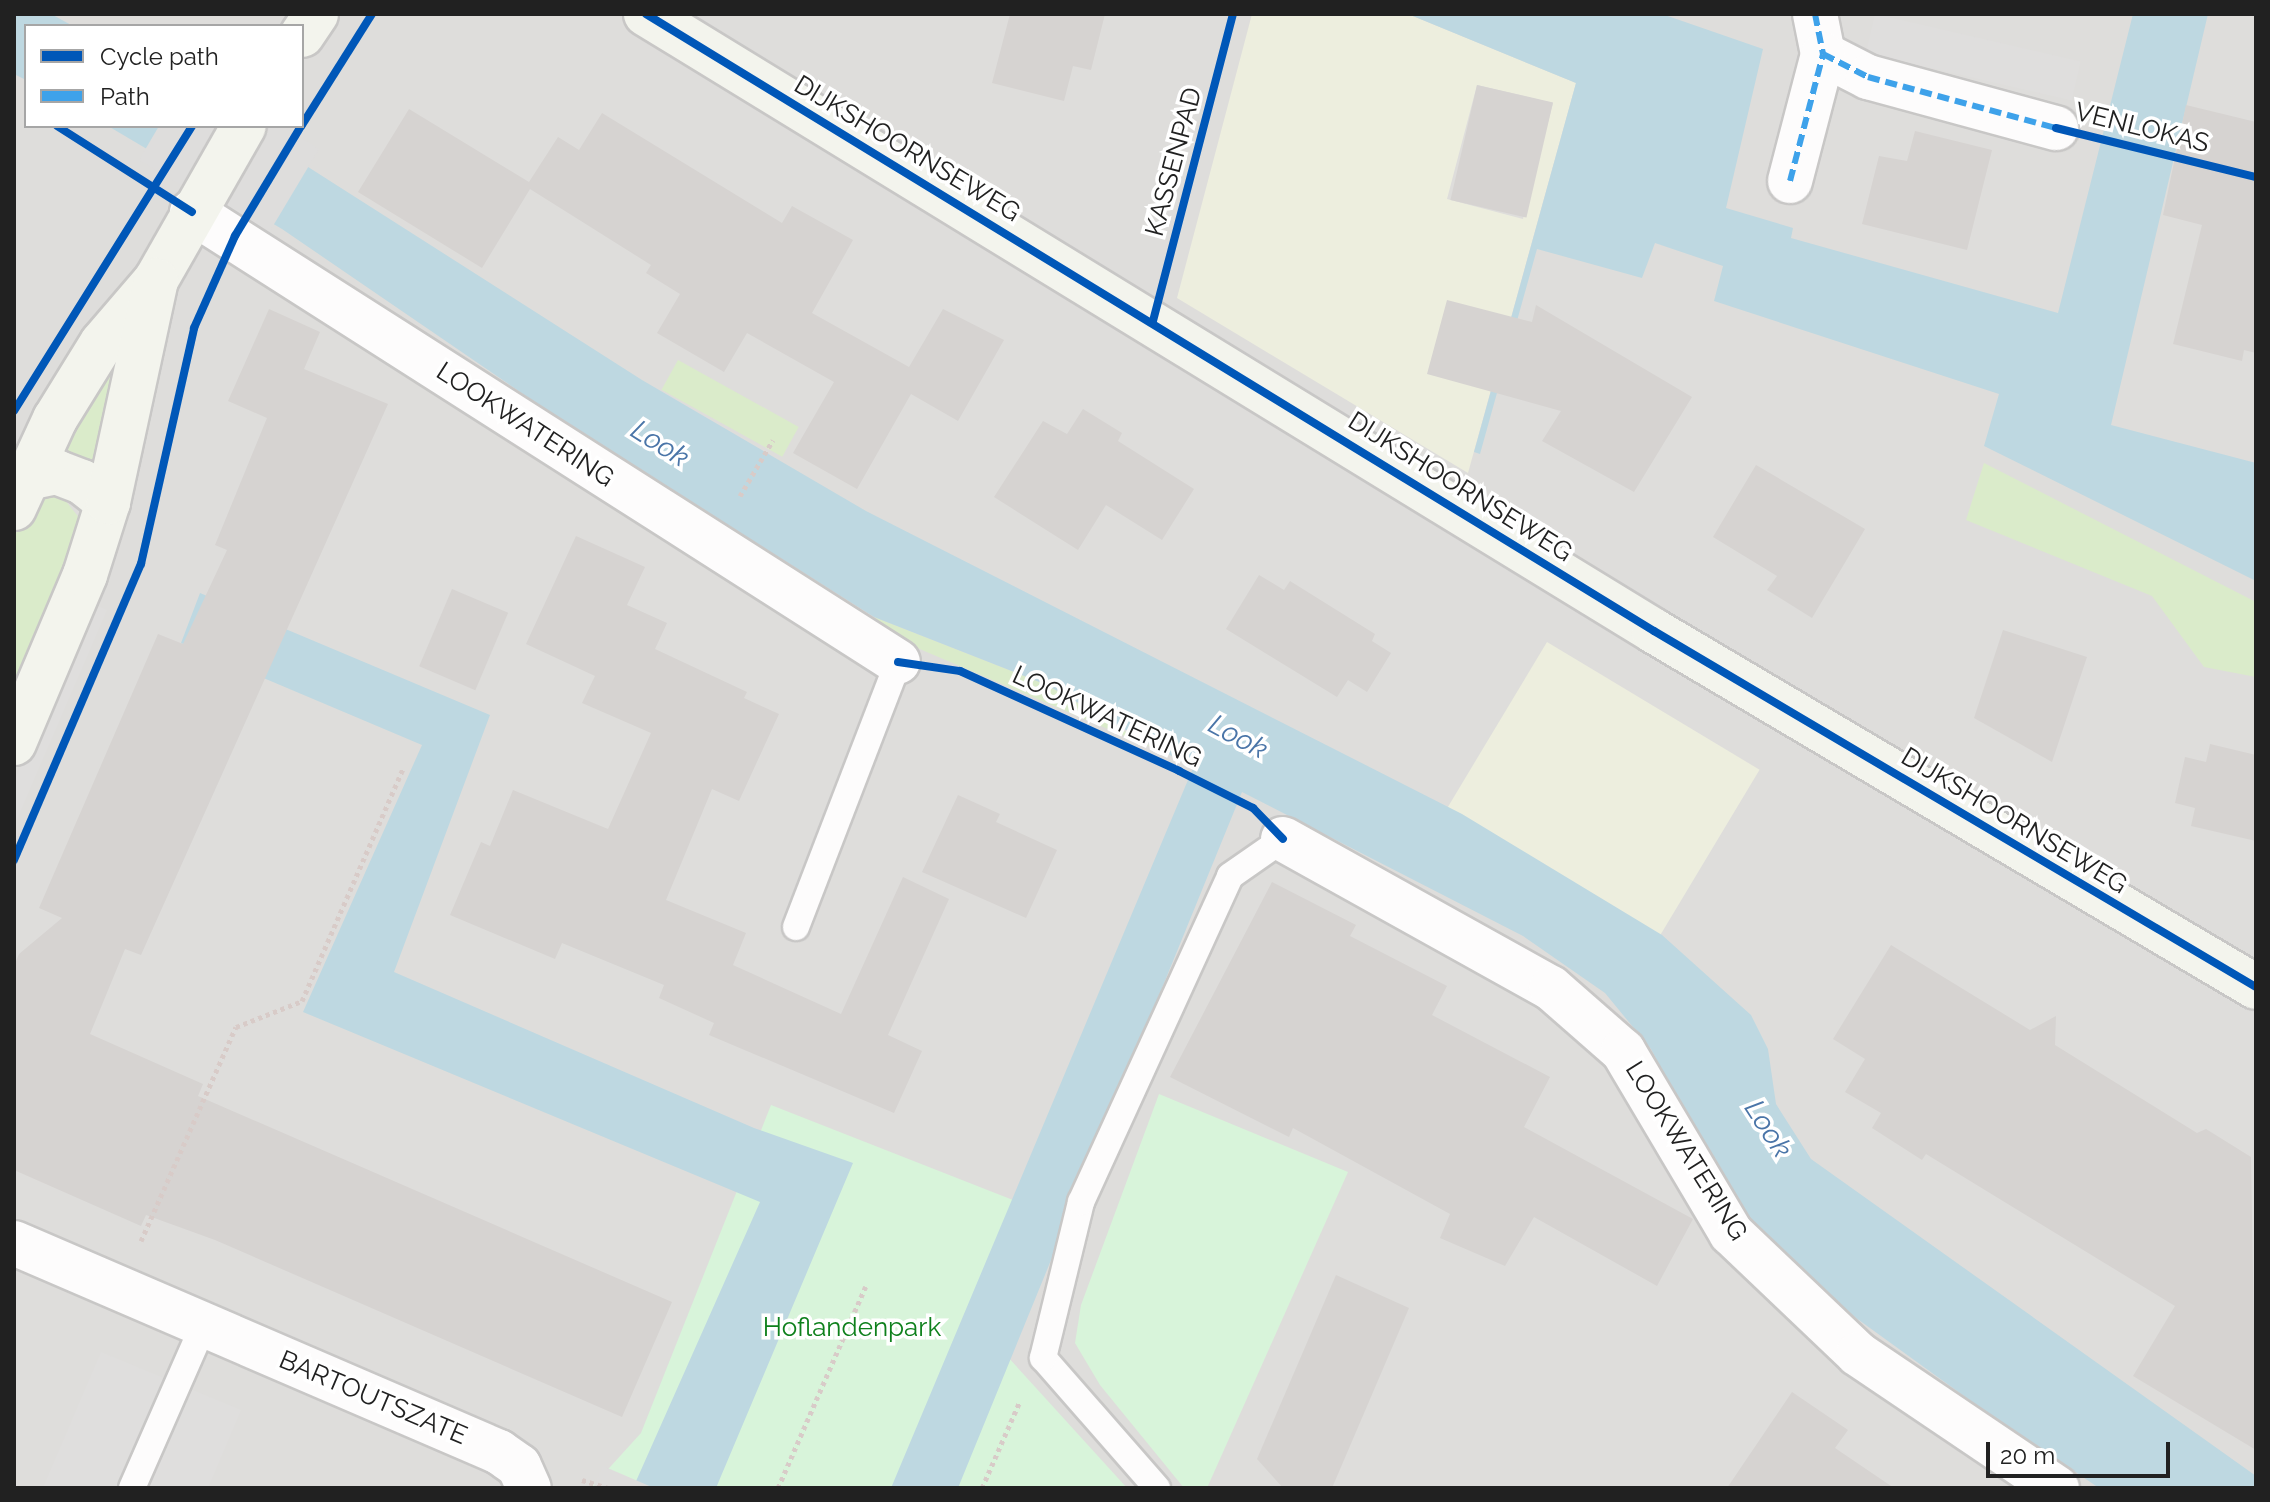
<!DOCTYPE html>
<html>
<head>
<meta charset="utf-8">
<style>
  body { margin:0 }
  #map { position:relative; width:2270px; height:1502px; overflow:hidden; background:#efedea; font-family:Raleway,sans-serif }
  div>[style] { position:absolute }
  .residential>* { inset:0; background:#dedddb }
  .farmland>* { inset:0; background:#edeede; transform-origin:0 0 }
  .grass>* { inset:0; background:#daebca; transform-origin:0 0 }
  .park>* { inset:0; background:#d8f4da }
  .parking>* { inset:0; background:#dfdedd; transform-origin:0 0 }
  .water>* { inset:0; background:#bed8e1 }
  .pier>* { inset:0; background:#dedddc }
  .building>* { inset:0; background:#d6d3d1; transform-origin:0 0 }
  .path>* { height:5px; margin-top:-2.5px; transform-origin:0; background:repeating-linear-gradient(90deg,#d8cbc8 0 4px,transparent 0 8px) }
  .roads { filter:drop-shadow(2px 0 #c8c7c6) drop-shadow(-2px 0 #c8c7c6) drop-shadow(0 2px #c8c7c6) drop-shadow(0 -2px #c8c7c6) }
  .lane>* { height:26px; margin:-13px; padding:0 13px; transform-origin:13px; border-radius:13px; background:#fdfcfc }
  .street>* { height:44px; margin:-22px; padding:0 22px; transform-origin:22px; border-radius:22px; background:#fdfcfc }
  .secondary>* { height:44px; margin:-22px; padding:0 22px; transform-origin:22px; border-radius:22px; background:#f3f4ed }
  .quiet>* { height:6px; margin-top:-3px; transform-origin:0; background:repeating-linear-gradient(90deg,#3ea2ea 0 12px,transparent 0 18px) }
  .cycleway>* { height:8px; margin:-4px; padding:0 4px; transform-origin:4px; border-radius:4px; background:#0057b8 }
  span { translate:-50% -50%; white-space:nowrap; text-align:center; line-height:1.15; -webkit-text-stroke:7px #fff; paint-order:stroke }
  .street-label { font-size:26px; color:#212121 }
  .park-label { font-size:26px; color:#0e801c }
  .water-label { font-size:28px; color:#4a75a8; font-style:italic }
  .frame { position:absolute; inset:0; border:16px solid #212121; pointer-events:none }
  .legend { position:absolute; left:24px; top:24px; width:280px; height:104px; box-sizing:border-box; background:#fff; border:2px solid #a6a6a6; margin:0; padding:10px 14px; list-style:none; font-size:24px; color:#212121 }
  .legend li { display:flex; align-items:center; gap:16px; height:40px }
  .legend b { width:40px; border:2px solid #a6a6a6 }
  .scale { position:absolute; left:1986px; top:1442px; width:184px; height:36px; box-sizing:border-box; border:4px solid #212121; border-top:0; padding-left:10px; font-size:24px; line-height:28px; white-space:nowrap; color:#212121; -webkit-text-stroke:6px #fff; paint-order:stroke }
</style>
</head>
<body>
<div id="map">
  <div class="residential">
    <i style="clip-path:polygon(evenodd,14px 14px,2256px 14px,2256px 1488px,14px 1488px,14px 14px,26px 26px,302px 26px,302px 126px,26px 126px,26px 26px)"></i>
  </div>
  <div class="farmland">
    <i style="clip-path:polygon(evenodd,1252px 14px,1408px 14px,1576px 83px,1468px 473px,1177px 298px,1252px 14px,1477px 85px,1553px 103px,1523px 219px,1447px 199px,1477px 85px)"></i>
    <i style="left:1547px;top:642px;width:248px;height:193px;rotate:31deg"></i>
  </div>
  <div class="grass">
    <i style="clip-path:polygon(136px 313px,105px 459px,92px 462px,68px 451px,64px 436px)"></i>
    <i style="left:678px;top:360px;width:138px;height:34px;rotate:29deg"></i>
    <i style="clip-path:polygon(1984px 463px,2256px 602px,2256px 677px,2204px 667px,2152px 596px,1966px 520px)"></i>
    <i style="clip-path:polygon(50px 496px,65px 500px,84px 524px,14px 693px,14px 538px,27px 508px)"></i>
    <i style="clip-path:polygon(874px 617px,1047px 685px,1153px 748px,889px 636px)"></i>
  </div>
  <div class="park">
    <i style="clip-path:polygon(1159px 1094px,1348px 1172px,1207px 1488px,1184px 1488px,1100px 1385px,1075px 1343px,1081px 1305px)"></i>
    <i style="clip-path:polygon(771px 1105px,1059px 1218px,1007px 1356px,1127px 1488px,591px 1488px,641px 1433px)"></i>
  </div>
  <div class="parking">
    <i style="left:1875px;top:14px;width:211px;height:40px;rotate:13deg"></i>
    <i style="clip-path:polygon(91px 603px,107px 610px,14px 826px,14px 782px)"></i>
    <i style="clip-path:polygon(101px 1352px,241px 1410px,208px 1488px,43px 1488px)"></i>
  </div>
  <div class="water">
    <i style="clip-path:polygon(14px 14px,51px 14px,73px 26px,26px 26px,26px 80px,14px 74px)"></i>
    <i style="clip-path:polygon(1408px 14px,1662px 14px,1763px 49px,1726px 208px,1793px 228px,1791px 238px,2058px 313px,2133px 14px,2208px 14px,2111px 425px,2256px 463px,2256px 581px,1984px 446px,1999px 394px,1714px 301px,1723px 266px,1655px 243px,1642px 278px,1537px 249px,1480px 454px,1474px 452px,1576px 83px)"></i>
    <i style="clip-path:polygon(108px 126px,244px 126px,642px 380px,866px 511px,1462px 814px,1662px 935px,1751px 1015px,1768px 1049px,1776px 1104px,1811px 1159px,2256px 1476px,2256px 1488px,2099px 1488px,1975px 1404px,1798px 1276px,1727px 1196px,1651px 1049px,1605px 993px,1523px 936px,1242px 792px,958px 1488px,891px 1488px,1193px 768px,1047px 685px,874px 617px,567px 424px,282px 229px)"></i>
    <i style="clip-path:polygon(200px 593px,490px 715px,394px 972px,754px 1128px,853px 1163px,716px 1488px,633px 1488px,760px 1202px,303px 1012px,422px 745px,181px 643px)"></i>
  </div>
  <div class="pier">
    <i style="clip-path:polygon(159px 126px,281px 126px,319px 149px,267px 236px,139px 160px)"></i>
    <i style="clip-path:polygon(603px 1466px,654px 1488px,593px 1488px)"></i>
  </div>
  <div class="building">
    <i style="clip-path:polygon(1010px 14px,1105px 14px,1091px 70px,1073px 66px,1064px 101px,992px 83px)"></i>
    <i style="left:1477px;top:85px;width:78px;height:118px;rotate:13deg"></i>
    <i style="clip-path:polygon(2186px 105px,2256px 122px,2256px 353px,2244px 350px,2242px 361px,2173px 344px,2202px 225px,2163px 215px)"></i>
    <i style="clip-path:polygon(409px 109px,529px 182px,558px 137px,579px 150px,602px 113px,782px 223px,792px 206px,853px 240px,812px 313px,909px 367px,943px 309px,1004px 340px,958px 421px,911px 394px,857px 489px,793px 453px,834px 382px,747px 333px,724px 372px,657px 333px,680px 294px,646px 273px,651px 265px,530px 189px,482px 268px,358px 192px)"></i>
    <i style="clip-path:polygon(1915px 131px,1992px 150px,1967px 250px,1862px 224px,1879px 156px,1907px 161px)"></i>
    <i style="clip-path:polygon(1447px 300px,1532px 322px,1536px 305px,1692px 397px,1634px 492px,1542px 441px,1561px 411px,1427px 374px)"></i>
    <i style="clip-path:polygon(269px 309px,320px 332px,304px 369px,388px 404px,141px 955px,125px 949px,90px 1034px,203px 1084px,198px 1096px,672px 1302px,622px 1417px,215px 1240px,146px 1215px,141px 1226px,14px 1170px,14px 966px,19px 954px,62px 918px,39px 908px,158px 634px,183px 644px,227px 550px,215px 545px,267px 418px,228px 401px)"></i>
    <i style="clip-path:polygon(1083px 409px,1122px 433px,1118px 441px,1194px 489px,1162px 540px,1106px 505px,1078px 550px,994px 497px,1043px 421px,1067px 434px)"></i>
    <i style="clip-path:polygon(1756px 465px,1865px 529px,1812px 618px,1767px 590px,1777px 576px,1713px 537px)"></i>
    <i style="clip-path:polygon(576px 536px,645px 567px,627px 605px,667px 623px,655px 649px,747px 692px,744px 698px,779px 714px,739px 801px,712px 789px,666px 900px,746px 933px,733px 965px,841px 1014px,903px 877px,949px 899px,888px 1035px,922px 1051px,894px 1113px,709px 1035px,714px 1023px,659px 998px,664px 985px,562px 943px,555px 959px,450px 915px,481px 842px,490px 846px,513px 790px,608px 829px,651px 733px,582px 703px,595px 676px,526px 644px)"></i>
    <i style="clip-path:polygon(1259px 575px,1284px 590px,1290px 581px,1375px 634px,1372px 641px,1391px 653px,1367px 692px,1348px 680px,1337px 697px,1226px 629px)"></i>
    <i style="left:452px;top:589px;width:61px;height:84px;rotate:23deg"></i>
    <i style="clip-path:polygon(2003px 630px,2087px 657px,2052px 762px,1974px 718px)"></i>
    <i style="clip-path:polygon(2210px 744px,2256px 755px,2256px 841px,2191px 826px,2195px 808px,2175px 803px,2185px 757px,2206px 762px)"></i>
    <i style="clip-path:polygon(958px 795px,1000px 814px,996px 822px,1057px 850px,1026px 918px,922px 872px)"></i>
    <i style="clip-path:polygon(1272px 882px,1356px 925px,1350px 936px,1447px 986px,1432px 1015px,1550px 1077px,1524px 1127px,1693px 1219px,1657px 1286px,1534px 1217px,1505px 1266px,1440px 1238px,1450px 1214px,1293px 1128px,1289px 1137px,1170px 1077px)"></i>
    <i style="clip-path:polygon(1891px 945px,2030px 1030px,2056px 1016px,2055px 1045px,2197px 1133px,2206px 1129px,2251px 1157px,2256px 1450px,2133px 1376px,2175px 1306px,1926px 1154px,1922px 1160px,1872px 1128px,1881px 1113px,1845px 1092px,1865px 1059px,1833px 1039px)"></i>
    <i style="clip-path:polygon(1336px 1275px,1409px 1308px,1332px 1488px,1283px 1488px,1257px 1459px)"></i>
    <i style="clip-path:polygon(1792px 1392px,1848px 1430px,1835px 1448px,1894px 1488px,1727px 1488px)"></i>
  </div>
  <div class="path">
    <i style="left:740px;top:496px;width:65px;rotate:-59.5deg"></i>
    <i style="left:141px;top:1241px;width:234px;rotate:-66.1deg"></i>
    <i style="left:236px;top:1027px;width:71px;rotate:-21.5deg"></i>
    <i style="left:302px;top:1001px;width:253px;rotate:-66.5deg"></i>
    <i style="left:582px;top:1480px;width:27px;rotate:17deg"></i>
    <i style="left:778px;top:1488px;width:220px;rotate:-66.5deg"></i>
    <i style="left:982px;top:1488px;width:95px;rotate:-66.4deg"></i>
  </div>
  <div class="roads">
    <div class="lane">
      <i style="left:796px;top:927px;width:284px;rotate:-68.9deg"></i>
      <i style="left:132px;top:1488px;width:177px;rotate:-66.3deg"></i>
      <i style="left:1157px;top:1488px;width:173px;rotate:-131.2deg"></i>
      <i style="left:1043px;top:1358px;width:161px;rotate:-76.3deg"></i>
      <i style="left:1081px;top:1202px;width:358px;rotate:-65.4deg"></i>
      <i style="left:1230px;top:876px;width:65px;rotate:-34.9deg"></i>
    </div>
    <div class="street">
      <i style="left:1815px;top:14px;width:41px;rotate:78.7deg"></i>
      <i style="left:1823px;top:54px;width:51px;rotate:27.1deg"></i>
      <i style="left:1868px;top:77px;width:195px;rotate:15.2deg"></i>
      <i style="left:1790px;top:181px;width:131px;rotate:-75.4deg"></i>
      <i style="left:192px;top:212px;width:837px;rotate:32.51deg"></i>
      <i style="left:1283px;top:839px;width:307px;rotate:29.1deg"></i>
      <i style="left:1551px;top:988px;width:96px;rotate:41.2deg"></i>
      <i style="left:1623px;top:1051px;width:212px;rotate:59.3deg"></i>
      <i style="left:1731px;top:1233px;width:175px;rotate:43.6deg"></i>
      <i style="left:1858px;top:1354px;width:240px;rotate:34deg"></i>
      <i style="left:14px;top:1243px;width:528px;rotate:23.31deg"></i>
      <i style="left:499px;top:1452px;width:24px;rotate:35deg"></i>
      <i style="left:519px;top:1466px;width:24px;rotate:66deg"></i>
    </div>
    <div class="secondary">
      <i style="left:646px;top:14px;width:1182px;rotate:31.47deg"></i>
      <i style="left:1654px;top:631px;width:699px;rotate:30.6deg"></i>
      <i style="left:302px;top:35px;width:25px;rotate:-56deg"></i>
      <i style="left:28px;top:478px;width:29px;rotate:-12deg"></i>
      <i style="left:56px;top:472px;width:28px;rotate:21deg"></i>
      <i style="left:82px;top:482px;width:33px;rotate:38deg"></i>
      <i style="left:14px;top:508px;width:98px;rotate:-65.3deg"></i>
      <i style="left:55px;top:419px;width:89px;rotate:-58.3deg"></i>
      <i style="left:102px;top:343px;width:83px;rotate:-49.4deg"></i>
      <i style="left:156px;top:280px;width:177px;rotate:-60.3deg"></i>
      <i style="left:14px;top:743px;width:182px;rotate:-67.1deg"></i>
      <i style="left:85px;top:575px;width:77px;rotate:-72.5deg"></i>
      <i style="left:108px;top:502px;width:227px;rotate:-77.8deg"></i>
    </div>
  </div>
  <div class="quiet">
    <i style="left:1815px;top:14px;width:41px;rotate:78.7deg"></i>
    <i style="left:1823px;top:54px;width:51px;rotate:27.1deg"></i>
    <i style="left:1868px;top:77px;width:195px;rotate:15.2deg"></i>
    <i style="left:1790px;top:181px;width:131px;rotate:-75.4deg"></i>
  </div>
  <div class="cycleway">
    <i style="left:646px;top:14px;width:1182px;rotate:31.47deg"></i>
    <i style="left:1654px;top:631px;width:699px;rotate:30.6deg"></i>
    <i style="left:302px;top:125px;width:131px;rotate:-57.8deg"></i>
    <i style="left:57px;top:126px;width:160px;rotate:32.5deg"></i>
    <i style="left:2056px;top:128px;width:206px;rotate:13.8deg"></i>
    <i style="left:1153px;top:321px;width:317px;rotate:-75.4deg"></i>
    <i style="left:14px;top:411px;width:336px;rotate:-58deg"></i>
    <i style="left:898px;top:662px;width:63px;rotate:8.3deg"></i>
    <i style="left:960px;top:671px;width:241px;rotate:24.5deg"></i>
    <i style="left:1179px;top:771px;width:83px;rotate:26.6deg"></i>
    <i style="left:1253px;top:808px;width:43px;rotate:45.9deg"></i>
    <i style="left:14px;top:860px;width:322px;rotate:-66.8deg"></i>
    <i style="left:141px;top:564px;width:242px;rotate:-77.3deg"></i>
    <i style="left:194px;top:328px;width:101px;rotate:-66deg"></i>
    <i style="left:235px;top:236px;width:128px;rotate:-59deg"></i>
  </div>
  <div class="street-label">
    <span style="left:2142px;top:128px;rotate:14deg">VENLOKAS</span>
    <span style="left:907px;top:149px;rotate:31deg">DIJKSHOORNSEWEG</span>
    <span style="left:1174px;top:162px;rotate:-75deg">KASSENPAD</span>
    <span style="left:525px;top:425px;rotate:33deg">LOOKWATERING</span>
    <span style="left:1460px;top:487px;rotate:32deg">DIJKSHOORNSEWEG</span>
    <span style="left:1107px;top:717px;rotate:25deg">LOOKWATERING</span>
    <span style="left:2014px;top:821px;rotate:31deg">DIJKSHOORNSEWEG</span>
    <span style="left:1686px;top:1151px;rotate:58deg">LOOKWATERING</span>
    <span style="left:373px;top:1398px;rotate:23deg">BARTOUTSZATE</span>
  </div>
  <div class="park-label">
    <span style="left:852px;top:1328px">Hoflandenpark</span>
  </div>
  <div class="water-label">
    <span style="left:660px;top:444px;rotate:32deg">Look</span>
    <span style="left:1238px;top:737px;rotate:28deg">Look</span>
    <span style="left:1768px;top:1129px;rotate:57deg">Look</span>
  </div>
  <div class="frame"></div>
  <ul class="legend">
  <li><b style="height:10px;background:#0057b8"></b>Cycle path</li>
  <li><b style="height:10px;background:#3ea2ea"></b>Path</li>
  </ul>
  <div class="scale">20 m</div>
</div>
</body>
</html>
